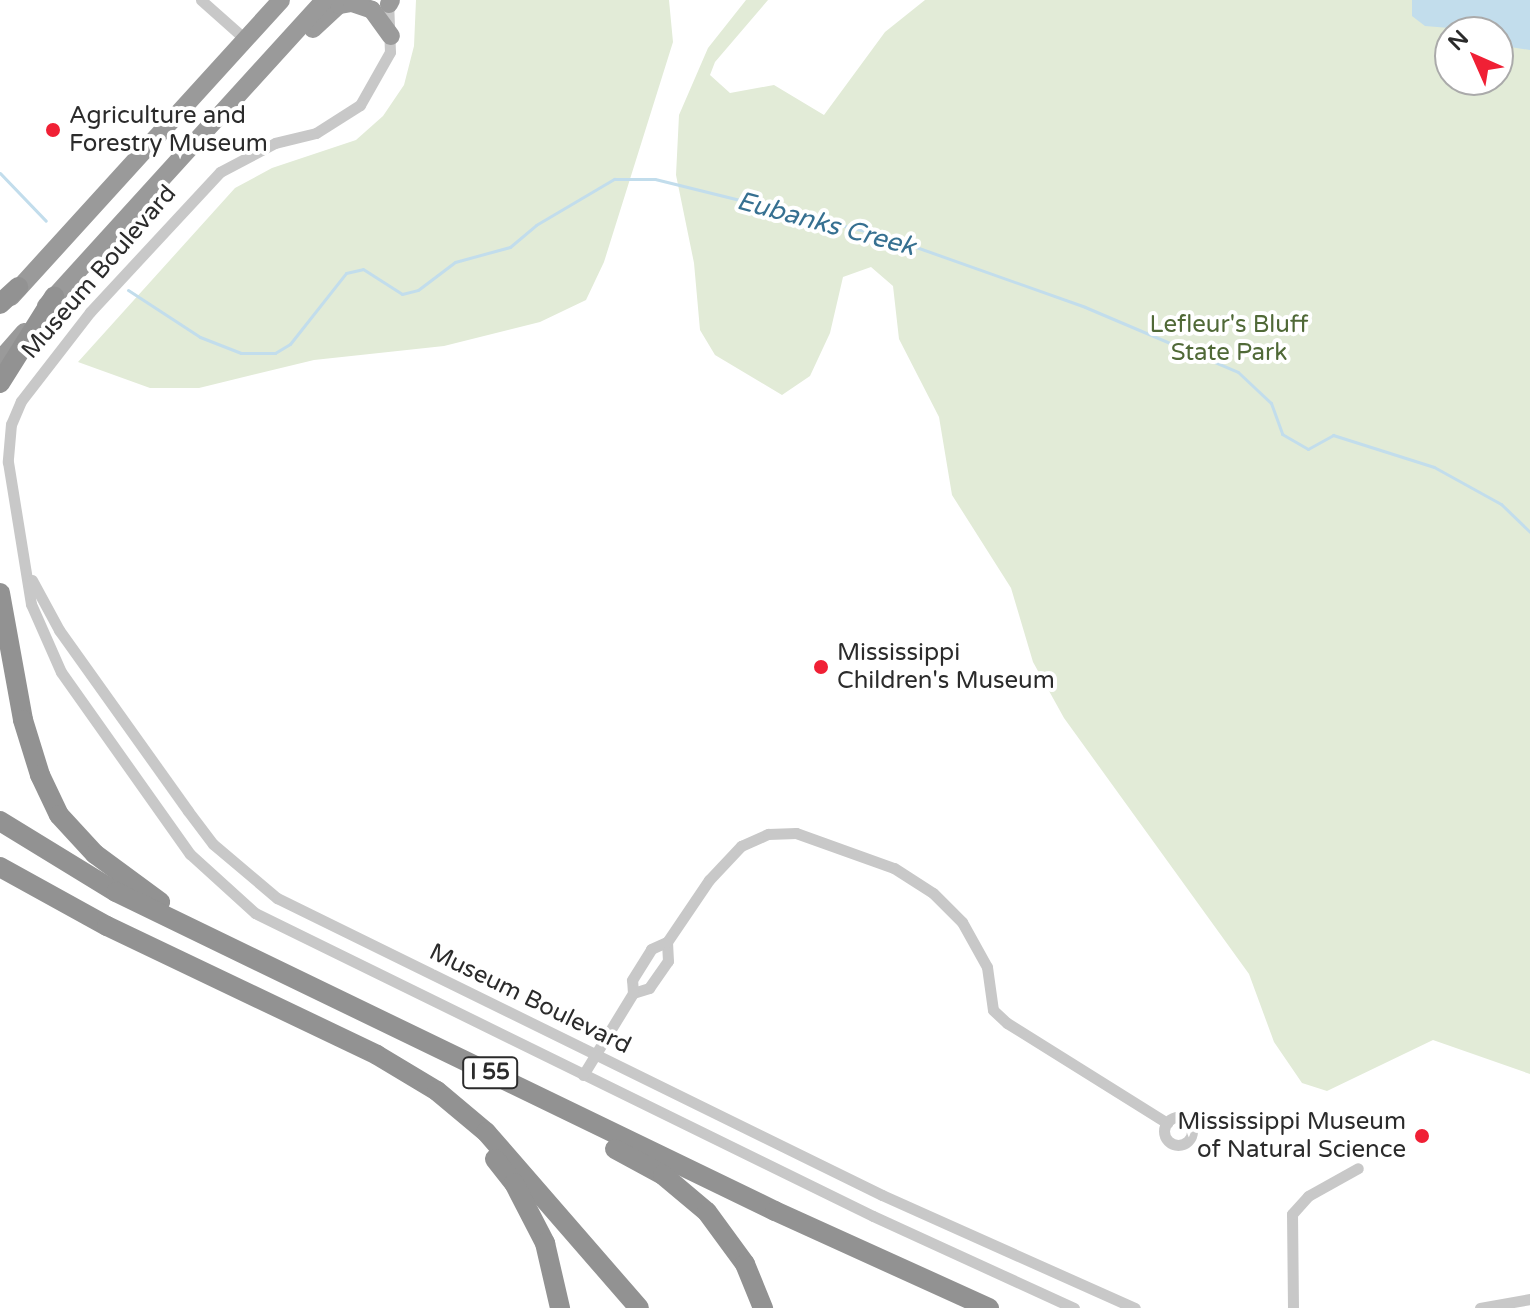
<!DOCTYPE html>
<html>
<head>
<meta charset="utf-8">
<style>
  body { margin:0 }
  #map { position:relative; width:1530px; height:1308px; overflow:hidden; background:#fff; font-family:"Varela Round",sans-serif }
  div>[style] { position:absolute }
  .green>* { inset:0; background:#e2ebd7 }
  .water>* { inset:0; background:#c2ddec }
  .stream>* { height:3px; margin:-1.5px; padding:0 1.5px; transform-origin:1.5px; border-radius:1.5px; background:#c2ddec }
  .minor>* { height:11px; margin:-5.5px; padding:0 5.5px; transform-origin:5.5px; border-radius:5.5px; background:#c8c8c8 }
  .minor>.ring { margin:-5.5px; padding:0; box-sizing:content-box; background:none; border:11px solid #c8c8c8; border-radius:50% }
  .trunk>* { height:18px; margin:-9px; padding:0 9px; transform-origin:9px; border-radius:9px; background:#9a9a9a }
  .motorway>* { height:20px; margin:-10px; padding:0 10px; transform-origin:10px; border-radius:10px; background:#929292 }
  .dots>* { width:22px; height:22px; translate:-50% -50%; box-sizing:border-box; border:4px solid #fff; border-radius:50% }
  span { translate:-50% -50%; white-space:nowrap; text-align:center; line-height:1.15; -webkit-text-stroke:8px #fff; paint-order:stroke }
  .shield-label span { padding:2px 6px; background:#fff; border:2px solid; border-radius:6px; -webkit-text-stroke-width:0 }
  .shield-label { font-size:22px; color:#2b2b2b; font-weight:700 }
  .poi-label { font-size:24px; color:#2b2b2b }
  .left { translate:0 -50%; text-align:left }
  .right { translate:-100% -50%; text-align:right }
  .street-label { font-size:24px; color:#2b2b2b }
  .park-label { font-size:24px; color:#506937 }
  .water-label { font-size:26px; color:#367091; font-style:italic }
  .north { position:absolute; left:1434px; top:16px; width:80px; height:80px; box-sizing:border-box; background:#fff; border:2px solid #aaa; border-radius:50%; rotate:315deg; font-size:22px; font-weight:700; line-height:32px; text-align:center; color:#2b2b2b }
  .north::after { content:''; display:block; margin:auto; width:28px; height:36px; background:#f02035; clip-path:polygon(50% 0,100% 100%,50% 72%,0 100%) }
</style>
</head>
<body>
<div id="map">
  <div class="green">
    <i style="clip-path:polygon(416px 0,669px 0,673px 42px,604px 262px,586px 300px,540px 322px,444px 346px,314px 360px,199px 388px,150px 388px,78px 362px,235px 188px,272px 168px,356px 140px,383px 116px,404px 85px,414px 46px)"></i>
    <i style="clip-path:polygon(evenodd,746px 0,768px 0,715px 62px,710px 75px,730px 93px,774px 85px,824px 115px,885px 32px,925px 0,1530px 0,1530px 1074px,1433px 1040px,1327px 1091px,1302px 1083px,1274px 1042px,1249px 974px,1064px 718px,1033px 662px,1011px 588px,952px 495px,939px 417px,899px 339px,893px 286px,871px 267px,843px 277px,830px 333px,810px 376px,782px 395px,715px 355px,700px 330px,694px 263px,676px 175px,679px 115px,708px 48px,746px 0,1450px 32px,1498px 32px,1498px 80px,1450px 80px,1450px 32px)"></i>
  </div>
  <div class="water">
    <i style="clip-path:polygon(1412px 0,1530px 0,1530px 50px,1498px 45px,1498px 32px,1425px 26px,1412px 16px)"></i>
  </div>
  <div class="stream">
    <i style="left:0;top:173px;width:66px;rotate:46.2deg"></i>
    <i style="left:128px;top:290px;width:86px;rotate:33.1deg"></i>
    <i style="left:200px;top:337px;width:44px;rotate:21.3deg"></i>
    <i style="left:241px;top:353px;width:34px"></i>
    <i style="left:275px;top:353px;width:17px;rotate:-31deg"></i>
    <i style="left:290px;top:344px;width:90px;rotate:-51.7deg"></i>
    <i style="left:346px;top:273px;width:17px;rotate:-13deg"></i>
    <i style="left:363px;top:269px;width:46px;rotate:32.7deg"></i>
    <i style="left:402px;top:294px;width:16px;rotate:-14deg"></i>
    <i style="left:418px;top:290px;width:46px;rotate:-37.1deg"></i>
    <i style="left:455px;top:262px;width:57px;rotate:-15.3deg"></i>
    <i style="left:510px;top:247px;width:34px;rotate:-40deg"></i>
    <i style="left:536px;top:225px;width:91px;rotate:-30.5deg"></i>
    <i style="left:614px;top:179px;width:41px"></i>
    <i style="left:655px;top:179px;width:234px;rotate:13.9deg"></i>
    <i style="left:882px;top:235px;width:215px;rotate:19.5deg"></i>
    <i style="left:1085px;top:307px;width:166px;rotate:23deg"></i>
    <i style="left:1238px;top:372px;width:45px;rotate:43.2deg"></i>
    <i style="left:1271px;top:403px;width:33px;rotate:70deg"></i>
    <i style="left:1282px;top:434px;width:30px;rotate:30deg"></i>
    <i style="left:1308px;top:449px;width:29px;rotate:-29deg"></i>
    <i style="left:1333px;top:435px;width:106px;rotate:17.6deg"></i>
    <i style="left:1434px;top:467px;width:77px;rotate:28.9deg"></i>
    <i style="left:1501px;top:504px;width:40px;rotate:44deg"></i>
  </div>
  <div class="minor">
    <i style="left:201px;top:0;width:59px;rotate:41.6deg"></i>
    <i style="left:388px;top:0;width:52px;rotate:87.8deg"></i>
    <i style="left:390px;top:52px;width:61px;rotate:119.5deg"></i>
    <i style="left:360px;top:105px;width:52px;rotate:147.5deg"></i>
    <i style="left:316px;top:133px;width:42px;rotate:166.3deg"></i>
    <i style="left:275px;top:143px;width:62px;rotate:152.2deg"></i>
    <i style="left:220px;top:172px;width:191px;rotate:132.9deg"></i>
    <i style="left:90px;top:312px;width:113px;rotate:127.8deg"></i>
    <i style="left:21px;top:401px;width:25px;rotate:113deg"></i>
    <i style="left:11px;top:424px;width:38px;rotate:95deg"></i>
    <i style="left:8px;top:462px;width:144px;rotate:80.8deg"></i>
    <i style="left:31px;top:604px;width:74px;rotate:66.2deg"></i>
    <i style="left:61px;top:672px;width:223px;rotate:54.7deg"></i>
    <i style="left:190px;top:854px;width:88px;rotate:42.2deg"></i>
    <i style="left:255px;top:913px;width:688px;rotate:26.12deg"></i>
    <i style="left:873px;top:1216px;width:221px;rotate:24.6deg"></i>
    <i style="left:32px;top:580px;width:57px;rotate:61.6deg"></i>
    <i style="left:59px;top:630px;width:222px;rotate:54.5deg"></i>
    <i style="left:188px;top:811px;width:41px;rotate:52.9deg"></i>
    <i style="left:213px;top:844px;width:84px;rotate:40.2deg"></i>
    <i style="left:277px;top:898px;width:674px;rotate:26.15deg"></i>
    <i style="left:882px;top:1195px;width:277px;rotate:24.1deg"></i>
    <i style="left:633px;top:993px;width:17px;rotate:-17deg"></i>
    <i style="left:649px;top:988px;width:33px;rotate:-55deg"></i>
    <i style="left:668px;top:961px;width:19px;rotate:-93deg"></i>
    <i style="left:583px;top:1075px;width:96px;rotate:-58.6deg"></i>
    <i style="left:633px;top:993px;width:13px;rotate:-94deg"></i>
    <i style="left:632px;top:980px;width:36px;rotate:-58deg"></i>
    <i style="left:651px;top:949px;width:17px;rotate:-24deg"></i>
    <i style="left:667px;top:942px;width:75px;rotate:-55.9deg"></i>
    <i style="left:709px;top:880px;width:47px;rotate:-46.7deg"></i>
    <i style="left:741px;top:846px;width:30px;rotate:-24deg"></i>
    <i style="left:768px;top:834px;width:28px;rotate:-2deg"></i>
    <i style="left:796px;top:833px;width:104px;rotate:19.7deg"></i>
    <i style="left:894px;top:868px;width:46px;rotate:32.7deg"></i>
    <i style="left:933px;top:893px;width:41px;rotate:45deg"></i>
    <i style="left:962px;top:922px;width:51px;rotate:60.9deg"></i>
    <i style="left:987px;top:967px;width:43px;rotate:82.1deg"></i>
    <i style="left:993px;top:1010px;width:19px;rotate:43deg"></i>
    <i style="left:1007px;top:1023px;width:189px;rotate:32deg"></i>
    <i class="ring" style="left:1164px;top:1117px;width:17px;height:17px"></i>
    <i style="left:1293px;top:1308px;width:94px;rotate:-90.6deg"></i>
    <i style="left:1292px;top:1214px;width:24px;rotate:-48deg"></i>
    <i style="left:1308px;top:1196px;width:57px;rotate:-29.2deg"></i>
    <i style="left:1480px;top:1308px;width:51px;rotate:-10.2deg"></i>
  </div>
  <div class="trunk">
    <i style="left:389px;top:4px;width:4px;rotate:-63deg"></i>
    <i style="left:313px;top:29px;width:35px;rotate:-43deg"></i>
    <i style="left:339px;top:5px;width:13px;rotate:-9deg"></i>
    <i style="left:352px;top:3px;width:21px;rotate:19deg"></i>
    <i style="left:372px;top:10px;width:32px;rotate:54deg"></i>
    <i style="left:11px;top:297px;width:401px;rotate:-47.7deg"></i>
    <i style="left:46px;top:306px;width:413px;rotate:-47.7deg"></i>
    <i style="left:0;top:360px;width:37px;rotate:-49deg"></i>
  </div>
  <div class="motorway">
    <i style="left:0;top:304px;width:25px;rotate:-43deg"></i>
    <i style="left:0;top:383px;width:102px;rotate:-57.9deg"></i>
    <i style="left:0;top:593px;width:129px;rotate:79.7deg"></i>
    <i style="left:23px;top:720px;width:58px;rotate:72.8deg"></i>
    <i style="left:40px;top:775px;width:44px;rotate:64.6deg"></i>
    <i style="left:59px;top:815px;width:53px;rotate:47.3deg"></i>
    <i style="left:95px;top:854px;width:81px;rotate:36.4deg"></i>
    <i style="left:0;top:821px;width:136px;rotate:31.5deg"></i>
    <i style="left:116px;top:892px;width:732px;rotate:25.83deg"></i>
    <i style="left:775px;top:1211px;width:235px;rotate:24.4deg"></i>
    <i style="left:0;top:867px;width:122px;rotate:28.9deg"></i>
    <i style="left:107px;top:926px;width:299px;rotate:25.5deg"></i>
    <i style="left:377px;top:1055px;width:70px;rotate:31deg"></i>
    <i style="left:437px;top:1091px;width:64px;rotate:39.9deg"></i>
    <i style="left:486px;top:1132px;width:233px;rotate:49deg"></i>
    <i style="left:615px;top:1149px;width:55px;rotate:28.4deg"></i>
    <i style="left:663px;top:1175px;width:57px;rotate:40.1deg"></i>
    <i style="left:707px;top:1212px;width:64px;rotate:53.8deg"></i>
    <i style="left:745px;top:1264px;width:48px;rotate:67.8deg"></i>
    <i style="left:495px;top:1159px;width:31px;rotate:52deg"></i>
    <i style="left:514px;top:1183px;width:68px;rotate:62.7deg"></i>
    <i style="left:545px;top:1243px;width:67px;rotate:77deg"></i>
  </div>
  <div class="dots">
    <i style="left:53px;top:130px;background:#f02035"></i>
    <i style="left:821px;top:667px;background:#f02035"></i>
    <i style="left:1422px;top:1136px;background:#f02035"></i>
  </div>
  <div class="shield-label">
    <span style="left:490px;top:1073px">I 55</span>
  </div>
  <div class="poi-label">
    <span class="left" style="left:69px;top:130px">Agriculture and<br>Forestry Museum</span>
    <span class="left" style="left:837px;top:667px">Mississippi<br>Children's Museum</span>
    <span class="right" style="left:1406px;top:1136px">Mississippi Museum<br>of Natural Science</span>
  </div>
  <div class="street-label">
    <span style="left:99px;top:272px;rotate:-49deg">Museum Boulevard</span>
    <span style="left:530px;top:999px;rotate:26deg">Museum Boulevard</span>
  </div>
  <div class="park-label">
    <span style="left:1229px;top:339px">Lefleur's Bluff<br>State Park</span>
  </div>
  <div class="water-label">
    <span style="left:826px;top:224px;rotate:15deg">Eubanks Creek</span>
  </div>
  <div class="north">N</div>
</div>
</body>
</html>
